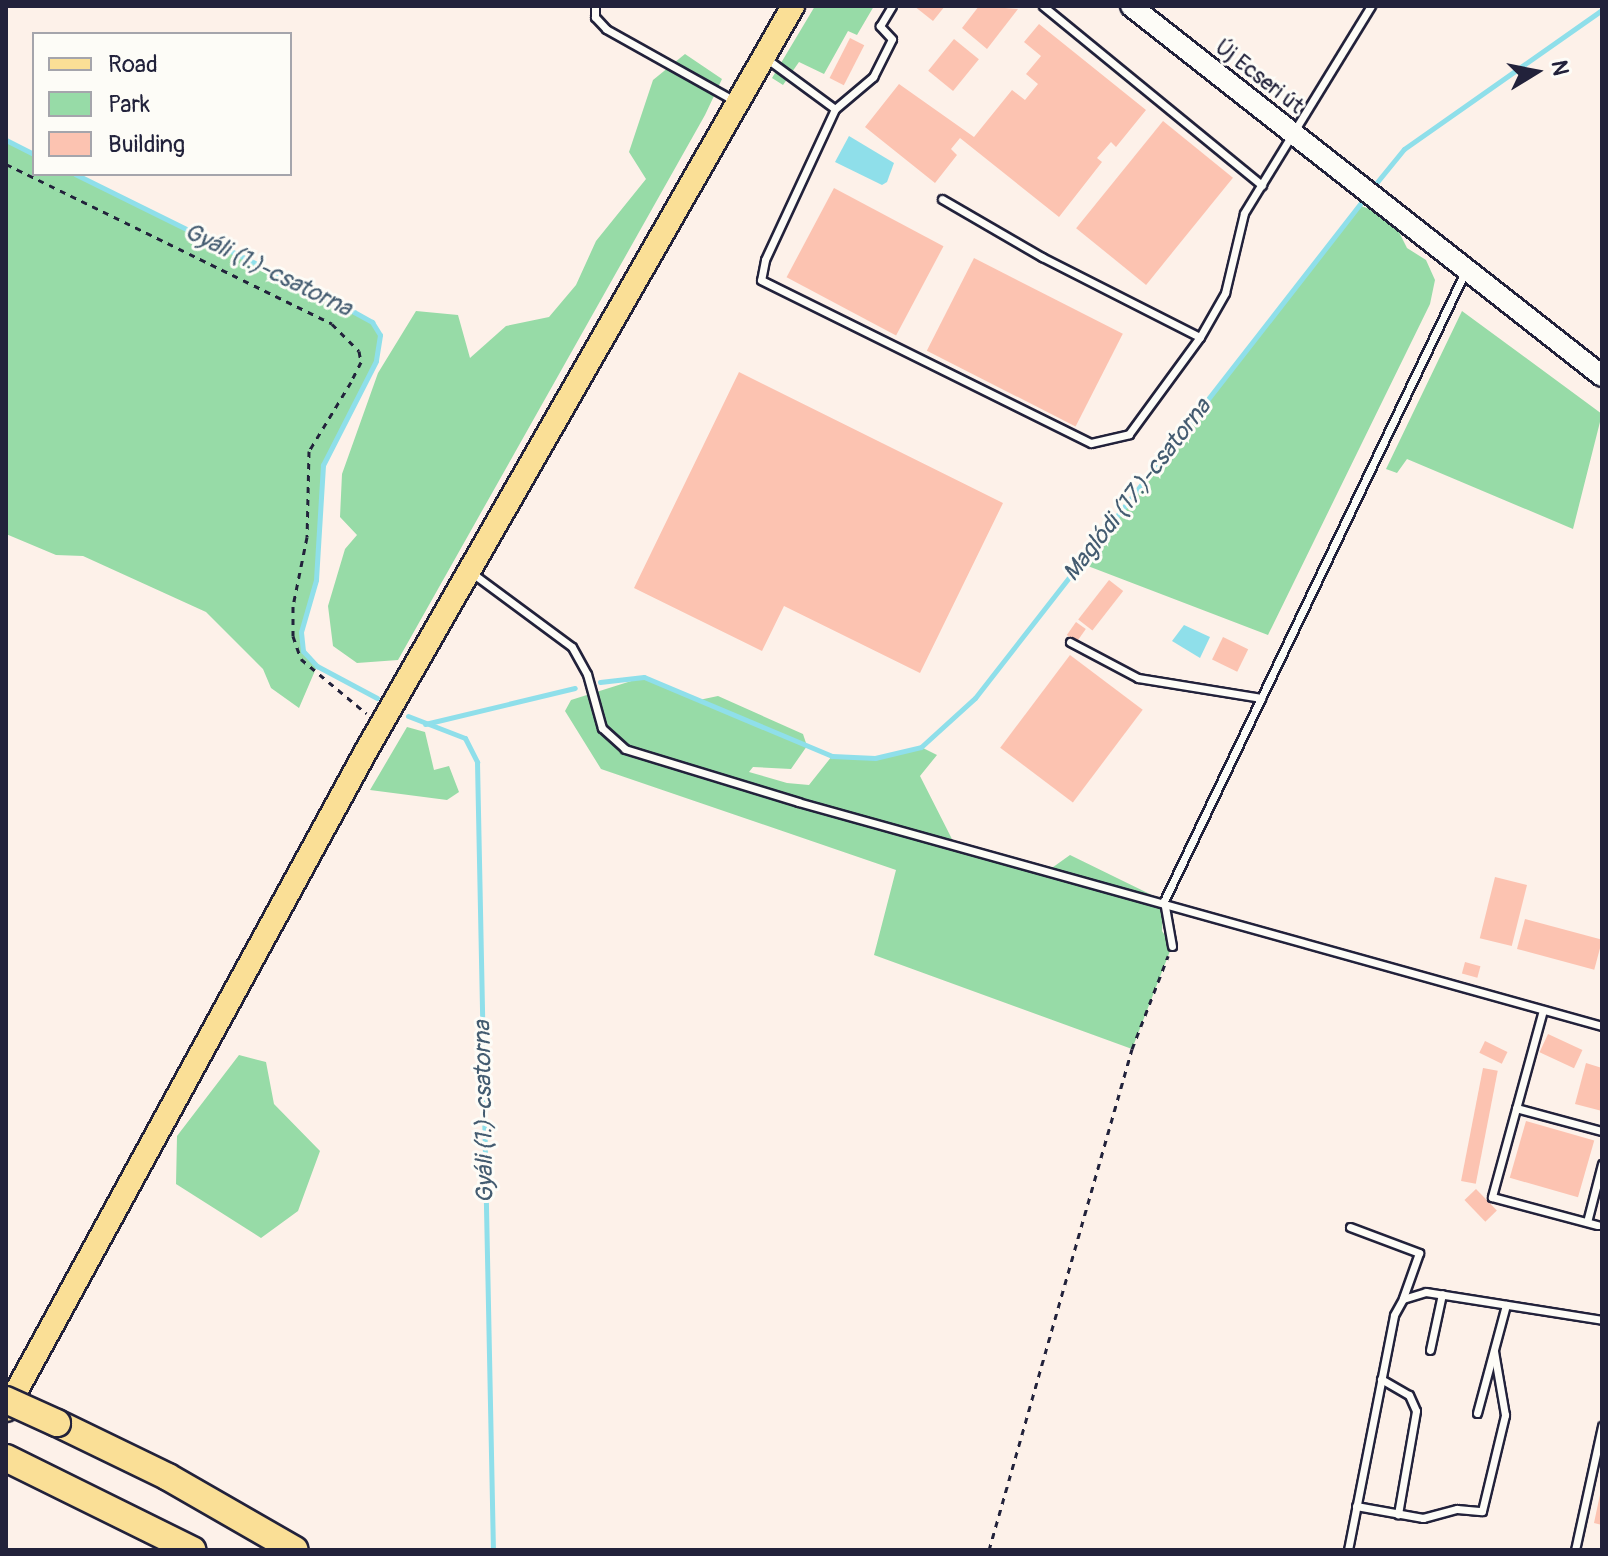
<!DOCTYPE html>
<html>
<head>
<meta charset="utf-8">
<style>
  body { margin:0 }
  #map { position:relative; width:1608px; height:1556px; overflow:hidden; background:#fdf1e9; font-family:Pangolin,sans-serif }
  div>[style] { position:absolute }
  .green>* { inset:0; background:#97dba7 }
  .water>* { inset:0; background:#8fdfea }
  .stream>* { height:5px; margin:-2.5px; padding:0 2.5px; transform-origin:2.5px; border-radius:2.5px; background:#8fdfea }
  .building>* { inset:0; background:#fcc3b1; transform-origin:0 0 }
  .path>* { height:3px; margin-top:-1.5px; transform-origin:0; background:repeating-linear-gradient(90deg,#22223b 0 6px,transparent 0 12px) }
  .roads { filter:drop-shadow(2px 0 #22223b) drop-shadow(-2px 0 #22223b) drop-shadow(0 2px #22223b) drop-shadow(0 -2px #22223b) }
  .lane>* { height:7px; margin:-3.5px; padding:0 3.5px; transform-origin:3.5px; border-radius:3.5px; background:#fdfcf7 }
  .secondary>* { height:20px; margin:-10px; padding:0 10px; transform-origin:10px; border-radius:10px; background:#fdfcf7 }
  .primary>* { height:22px; margin:-11px; padding:0 11px; transform-origin:11px; border-radius:11px; background:#fadf96 }
  .highway>* { height:26px; margin:-13px; padding:0 13px; transform-origin:13px; border-radius:13px; background:#fadf96 }
  .bridges { filter:drop-shadow(2px 0 #22223b) drop-shadow(-2px 0 #22223b) drop-shadow(0 2px #22223b) drop-shadow(0 -2px #22223b) }
  .highway-bridge>* { height:26px; margin:-13px; padding:0 13px; transform-origin:13px; border-radius:13px; background:#fadf96 }
  span { translate:-50% -50%; white-space:nowrap; text-align:center; line-height:1.15; -webkit-text-stroke:6px #fdfcf7; paint-order:stroke }
  .street-label { font-size:22px; color:#22223b }
  .water-label { font-size:24px; color:#435b70; font-style:italic }
  .frame { position:absolute; inset:0; border:8px solid #22223b; pointer-events:none }
  .legend { position:absolute; left:32px; top:32px; width:260px; height:144px; box-sizing:border-box; background:#fdfcf7; border:2px solid #a5a5ac; margin:0; padding:10px 14px; list-style:none; font-size:24px; color:#22223b }
  .legend li { display:flex; align-items:center; gap:16px; height:40px }
  .legend b { width:40px; border:2px solid #a5a5ac }
  .north { position:absolute; left:1496px; top:32px; width:80px; height:80px; -webkit-text-stroke:6px #fdfcf7; paint-order:stroke; rotate:80deg; font-size:22px; font-weight:700; line-height:32px; text-align:center; color:#22223b }
  .north::after { content:''; display:block; margin:auto; width:28px; height:36px; background:#22223b; clip-path:polygon(50% 0,100% 100%,50% 72%,0 100%) }
</style>
</head>
<body>
<div id="map">
  <div class="green">
    <i style="clip-path:polygon(815px 6px,874px 6px,857px 35px,848px 31px,824px 74px,799px 62px,783px 85px,772px 78px)"></i>
    <i style="clip-path:polygon(685px 54px,722px 79px,705px 115px,398px 660px,357px 663px,333px 646px,328px 606px,345px 549px,357px 535px,340px 517px,342px 474px,378px 373px,416px 311px,458px 315px,470px 358px,506px 326px,549px 317px,576px 285px,596px 241px,646px 179px,629px 152px,653px 80px)"></i>
    <i style="clip-path:polygon(6px 140px,34px 154px,34px 174px,75px 174px,354px 312px,372px 322px,380px 335px,376px 361px,323px 465px,316px 580px,301px 632px,304px 650px,317px 666px,299px 708px,271px 688px,263px 669px,206px 612px,83px 556px,56px 555px,6px 534px)"></i>
    <i style="clip-path:polygon(1358px 205px,1379px 212px,1398px 230px,1407px 248px,1426px 260px,1435px 280px,1430px 304px,1268px 635px,1080px 563px)"></i>
    <i style="clip-path:polygon(1462px 311px,1602px 414px,1573px 529px,1407px 459px,1397px 473px,1386px 469px)"></i>
    <i style="clip-path:polygon(644px 677px,699px 700px,718px 696px,803px 734px,807px 746px,791px 769px,753px 767px,749px 772px,787px 783px,809px 785px,832px 756px,875px 758px,921px 747px,937px 755px,920px 776px,955px 845px,1049px 870px,1070px 855px,1164px 901px,1162px 931px,1172px 946px,1132px 1049px,874px 955px,896px 870px,601px 769px,565px 711px,571px 700px)"></i>
    <i style="clip-path:polygon(407px 727px,425px 732px,434px 770px,449px 766px,459px 792px,447px 800px,370px 790px)"></i>
    <i style="clip-path:polygon(239px 1055px,266px 1062px,274px 1104px,320px 1151px,298px 1211px,261px 1238px,176px 1184px,177px 1136px)"></i>
  </div>
  <div class="water">
    <i style="clip-path:polygon(849px 136px,894px 163px,887px 182px,882px 185px,835px 162px)"></i>
    <i style="clip-path:polygon(1184px 625px,1210px 637px,1200px 658px,1172px 641px)"></i>
  </div>
  <div class="stream">
    <i style="left:6px;top:140px;width:31px;rotate:27deg"></i>
    <i style="left:75px;top:174px;width:311px;rotate:26.3deg"></i>
    <i style="left:354px;top:312px;width:21px;rotate:29deg"></i>
    <i style="left:372px;top:322px;width:15px;rotate:58deg"></i>
    <i style="left:380px;top:335px;width:26px;rotate:99deg"></i>
    <i style="left:376px;top:361px;width:117px;rotate:117deg"></i>
    <i style="left:323px;top:465px;width:115px;rotate:93.5deg"></i>
    <i style="left:316px;top:580px;width:54px;rotate:106.1deg"></i>
    <i style="left:301px;top:632px;width:19px;rotate:84deg"></i>
    <i style="left:303px;top:651px;width:21px;rotate:47deg"></i>
    <i style="left:317px;top:666px;width:68px;rotate:28.1deg"></i>
    <i style="left:1373px;top:187px;width:49px;rotate:-50.8deg"></i>
    <i style="left:1404px;top:149px;width:242px;rotate:-35.1deg"></i>
    <i style="left:600px;top:682px;width:44px;rotate:-6.5deg"></i>
    <i style="left:644px;top:677px;width:204px;rotate:22.8deg"></i>
    <i style="left:832px;top:756px;width:43px;rotate:2.7deg"></i>
    <i style="left:875px;top:758px;width:47px;rotate:-13.4deg"></i>
    <i style="left:921px;top:747px;width:73px;rotate:-42.2deg"></i>
    <i style="left:975px;top:698px;width:638px;rotate:-52.07deg"></i>
    <i style="left:408px;top:716px;width:61px;rotate:21.1deg"></i>
    <i style="left:465px;top:738px;width:27px;rotate:63deg"></i>
    <i style="left:477px;top:762px;width:788px;rotate:88.84deg"></i>
    <i style="left:425px;top:724px;width:154px;rotate:-13.5deg"></i>
  </div>
  <div class="building">
    <i style="clip-path:polygon(914px 6px,945px 6px,933px 21px)"></i>
    <i style="clip-path:polygon(979px 6px,1018px 9px,987px 49px,962px 28px)"></i>
    <i style="clip-path:polygon(1039px 24px,1146px 110px,1116px 147px,1111px 142px,1097px 158px,1102px 162px,1059px 217px,960px 138px,951px 149px,957px 155px,935px 183px,865px 127px,899px 84px,974px 137px,1012px 90px,1025px 100px,1038px 84px,1026px 74px,1041px 56px,1024px 42px)"></i>
    <i style="left:850px;top:38px;width:16px;height:45px;rotate:27deg"></i>
    <i style="left:954px;top:39px;width:32px;height:41px;rotate:39deg"></i>
    <i style="left:1163px;top:121px;width:90px;height:138px;rotate:39deg"></i>
    <i style="left:834px;top:188px;width:124px;height:101px;rotate:28deg"></i>
    <i style="left:974px;top:258px;width:167px;height:104px;rotate:27deg"></i>
    <i style="clip-path:polygon(739px 372px,1003px 503px,920px 673px,784px 606px,762px 651px,634px 588px)"></i>
    <i style="left:1109px;top:580px;width:18px;height:50px;rotate:38deg"></i>
    <i style="left:1076px;top:622px;width:12px;height:16px;rotate:35deg"></i>
    <i style="left:1223px;top:637px;width:28px;height:25px;rotate:26deg"></i>
    <i style="left:1070px;top:655px;width:91px;height:116px;rotate:37deg"></i>
    <i style="left:1495px;top:877px;width:33px;height:63px;rotate:14deg"></i>
    <i style="left:1525px;top:919px;width:80px;height:31px;rotate:15deg"></i>
    <i style="left:1465px;top:962px;width:16px;height:12px;rotate:15deg"></i>
    <i style="left:1548px;top:1034px;width:38px;height:20px;rotate:25deg"></i>
    <i style="left:1485px;top:1041px;width:25px;height:13px;rotate:26deg"></i>
    <i style="clip-path:polygon(1586px 1063px,1602px 1068px,1602px 1111px,1575px 1104px)"></i>
    <i style="left:1483px;top:1068px;width:15px;height:115px;rotate:11deg"></i>
    <i style="left:1526px;top:1121px;width:71px;height:59px;rotate:16deg"></i>
    <i style="left:1476px;top:1189px;width:30px;height:16px;rotate:46deg"></i>
    <i style="clip-path:polygon(1601px 1490px,1602px 1490px,1602px 1525px,1594px 1523px)"></i>
  </div>
  <div class="path">
    <i style="left:6px;top:164px;width:363px;rotate:26.1deg"></i>
    <i style="left:332px;top:324px;width:38px;rotate:45deg"></i>
    <i style="left:359px;top:351px;width:11px;rotate:80deg"></i>
    <i style="left:361px;top:362px;width:22px;rotate:117deg"></i>
    <i style="left:351px;top:382px;width:81px;rotate:121.3deg"></i>
    <i style="left:309px;top:451px;width:86px;rotate:91.3deg"></i>
    <i style="left:307px;top:537px;width:70px;rotate:101.5deg"></i>
    <i style="left:293px;top:606px;width:30px;rotate:90deg"></i>
    <i style="left:293px;top:636px;width:24px;rotate:71deg"></i>
    <i style="left:301px;top:659px;width:85px;rotate:39.7deg"></i>
    <i style="left:989px;top:1550px;width:521px;rotate:-74.07deg"></i>
    <i style="left:1132px;top:1049px;width:100px;rotate:-68.8deg"></i>
  </div>
  <div class="roads">
    <div class="lane">
      <i style="left:595px;top:6px;width:11px;rotate:90deg"></i>
      <i style="left:595px;top:17px;width:16px;rotate:47deg"></i>
      <i style="left:606px;top:29px;width:148px;rotate:29.2deg"></i>
      <i style="left:1043px;top:6px;width:283px;rotate:39.3deg"></i>
      <i style="left:767px;top:59px;width:84px;rotate:36.3deg"></i>
      <i style="left:835px;top:109px;width:166px;rotate:114.9deg"></i>
      <i style="left:765px;top:260px;width:20px;rotate:101deg"></i>
      <i style="left:761px;top:280px;width:368px;rotate:26.3deg"></i>
      <i style="left:1091px;top:443px;width:39px;rotate:-13deg"></i>
      <i style="left:1129px;top:434px;width:120px;rotate:-53.8deg"></i>
      <i style="left:835px;top:109px;width:50px;rotate:-40.1deg"></i>
      <i style="left:873px;top:77px;width:42px;rotate:-63.4deg"></i>
      <i style="left:892px;top:39px;width:18px;rotate:-133deg"></i>
      <i style="left:880px;top:26px;width:23px;rotate:-59deg"></i>
      <i style="left:942px;top:199px;width:116px;rotate:30.1deg"></i>
      <i style="left:1042px;top:257px;width:177px;rotate:26.9deg"></i>
      <i style="left:1200px;top:337px;width:51px;rotate:-60.4deg"></i>
      <i style="left:1225px;top:293px;width:82px;rotate:-76.6deg"></i>
      <i style="left:1244px;top:213px;width:243px;rotate:-58.5deg"></i>
      <i style="left:472px;top:573px;width:124px;rotate:36.5deg"></i>
      <i style="left:572px;top:647px;width:31px;rotate:61deg"></i>
      <i style="left:587px;top:674px;width:56px;rotate:74.5deg"></i>
      <i style="left:602px;top:728px;width:31px;rotate:42deg"></i>
      <i style="left:625px;top:749px;width:181px;rotate:17deg"></i>
      <i style="left:798px;top:802px;width:835px;rotate:15.57deg"></i>
      <i style="left:1070px;top:642px;width:77px;rotate:27.9deg"></i>
      <i style="left:1138px;top:678px;width:125px;rotate:9.2deg"></i>
      <i style="left:1172px;top:946px;width:46px;rotate:-100.1deg"></i>
      <i style="left:1164px;top:901px;width:697px;rotate:-64.43deg"></i>
      <i style="left:1543px;top:1010px;width:194px;rotate:105.3deg"></i>
      <i style="left:1492px;top:1197px;width:109px;rotate:14.9deg"></i>
      <i style="left:1516px;top:1108px;width:89px;rotate:15deg"></i>
      <i style="left:1587px;top:1222px;width:60px;rotate:-75.5deg"></i>
      <i style="left:1350px;top:1227px;width:74px;rotate:20.6deg"></i>
      <i style="left:1419px;top:1253px;width:48px;rotate:109.6deg"></i>
      <i style="left:1430px;top:1350px;width:57px;rotate:-77.9deg"></i>
      <i style="left:1381px;top:1379px;width:32px;rotate:30deg"></i>
      <i style="left:1409px;top:1395px;width:17px;rotate:66deg"></i>
      <i style="left:1416px;top:1411px;width:105px;rotate:99.9deg"></i>
      <i style="left:1477px;top:1413px;width:112px;rotate:-75deg"></i>
      <i style="left:1356px;top:1506px;width:68px;rotate:10.2deg"></i>
      <i style="left:1423px;top:1518px;width:35px;rotate:-15deg"></i>
      <i style="left:1457px;top:1509px;width:25px;rotate:5deg"></i>
      <i style="left:1482px;top:1511px;width:99px;rotate:-76.5deg"></i>
      <i style="left:1505px;top:1415px;width:65px;rotate:-99.8deg"></i>
      <i style="left:1348px;top:1550px;width:239px;rotate:-78.9deg"></i>
      <i style="left:1394px;top:1315px;width:18px;rotate:-61deg"></i>
      <i style="left:1403px;top:1299px;width:24px;rotate:-17deg"></i>
      <i style="left:1426px;top:1292px;width:178px;rotate:9deg"></i>
      <i style="left:1575px;top:1550px;width:127px;rotate:-77.7deg"></i>
    </div>
    <div class="secondary">
      <i style="left:1131px;top:6px;width:599px;rotate:38.15deg"></i>
    </div>
    <div class="primary">
      <i style="left:6px;top:1410px;width:751px;rotate:-61.35deg"></i>
      <i style="left:366px;top:751px;width:859px;rotate:-60.18deg"></i>
    </div>
    <div class="highway">
      <i style="left:57px;top:1423px;width:123px;rotate:25.9deg"></i>
      <i style="left:168px;top:1477px;width:146px;rotate:29.9deg"></i>
      <i style="left:6px;top:1458px;width:208px;rotate:26.3deg"></i>
    </div>
  </div>
  <div class="bridges">
    <div class="highway-bridge">
      <i style="left:6px;top:1400px;width:56px;rotate:24.3deg"></i>
    </div>
  </div>
  <div class="street-label">
    <span style="left:1259px;top:77px;rotate:38deg">Új Ecseri út</span>
  </div>
  <div class="water-label">
    <span style="left:268px;top:270px;rotate:26deg">Gyáli (1.)-csatorna</span>
    <span style="left:1137px;top:490px;rotate:-52deg">Maglódi (17.)-csatorna</span>
    <span style="left:484px;top:1112px;rotate:-91deg">Gyáli (1.)-csatorna</span>
  </div>
  <div class="frame"></div>
  <ul class="legend">
  <li><b style="height:10px;background:#fadf96"></b>Road</li>
  <li><b style="height:22px;background:#97dba7"></b>Park</li>
  <li><b style="height:22px;background:#fcc3b1"></b>Building</li>
  </ul>
  <div class="north">N</div>
</div>
</body>
</html>
